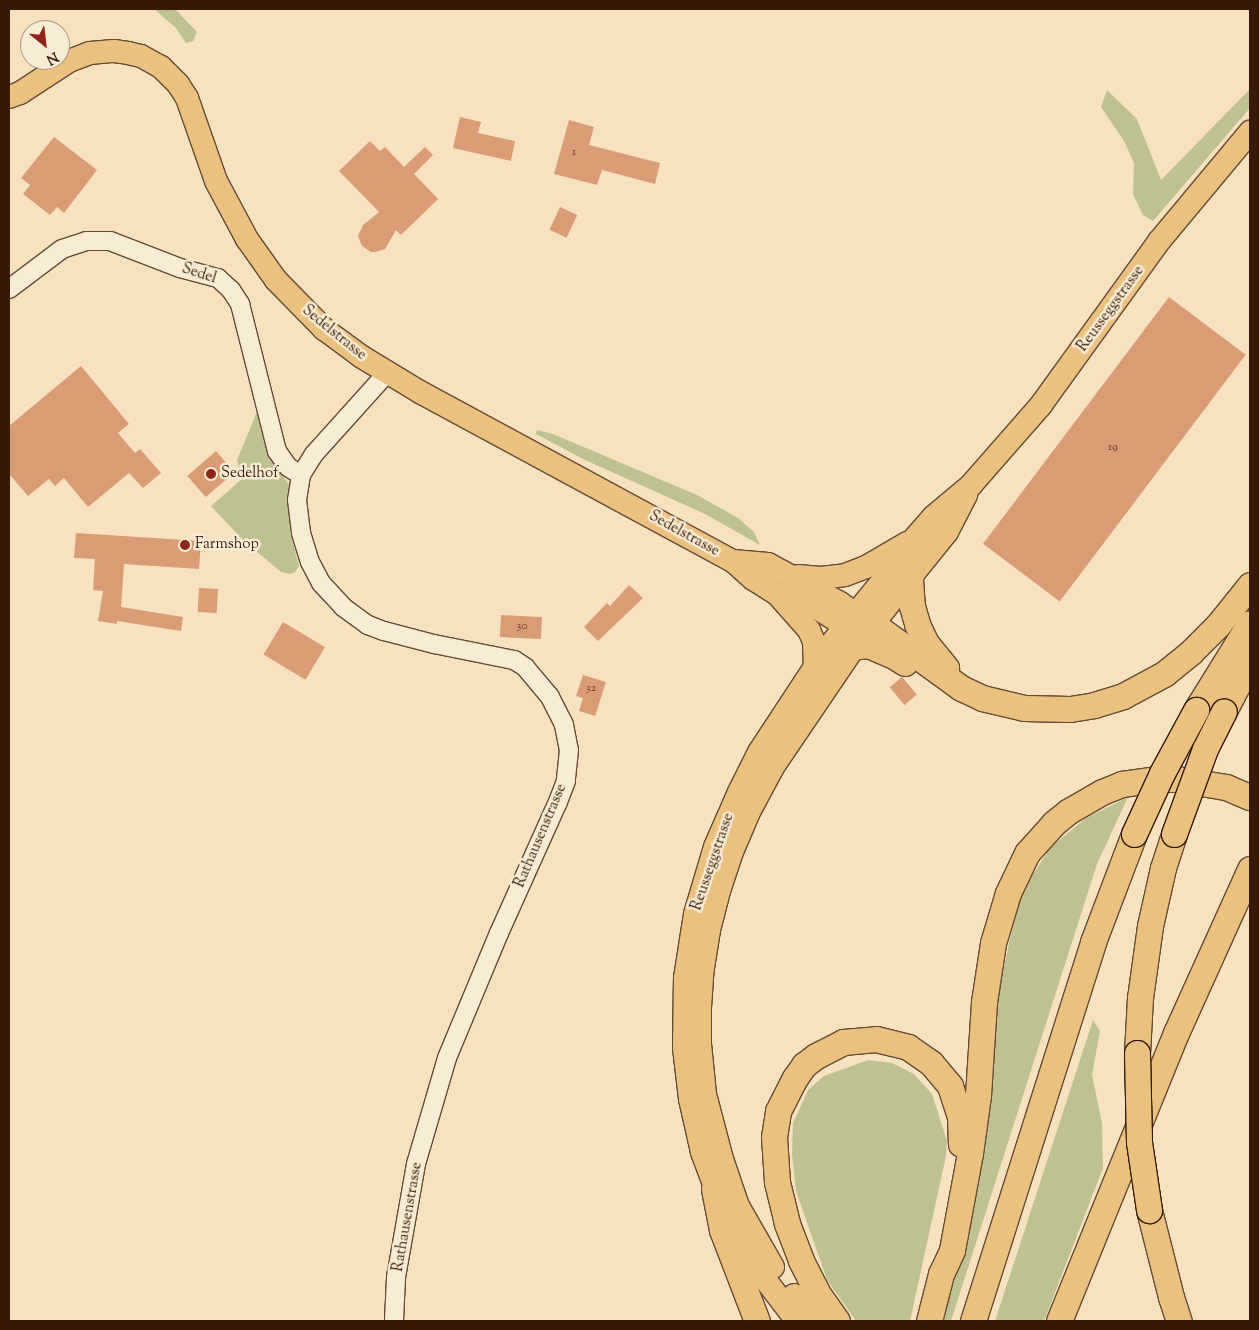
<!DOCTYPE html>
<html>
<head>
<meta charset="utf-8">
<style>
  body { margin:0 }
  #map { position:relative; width:1259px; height:1330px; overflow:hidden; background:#f6e2bf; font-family:"Sorts Mill Goudy",serif }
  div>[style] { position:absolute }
  .green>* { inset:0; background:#bfc290 }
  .building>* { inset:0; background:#d99c75; transform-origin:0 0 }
  .roads { filter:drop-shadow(1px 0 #664b35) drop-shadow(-1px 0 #664b35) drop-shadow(0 1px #664b35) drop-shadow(0 -1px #664b35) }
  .minor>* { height:18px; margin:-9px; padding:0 9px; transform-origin:9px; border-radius:9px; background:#f9ecd5 }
  .major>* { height:22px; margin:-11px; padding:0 11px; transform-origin:11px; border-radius:11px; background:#ebc180 }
  .highway>* { height:25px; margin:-12.5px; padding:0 12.5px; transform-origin:12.5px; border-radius:12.5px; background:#ebc180 }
  .bridges { filter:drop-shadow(1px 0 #361907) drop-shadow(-1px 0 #361907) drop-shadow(0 1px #361907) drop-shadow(0 -1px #361907) }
  .highway-bridge>* { height:25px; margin:-12.5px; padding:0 12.5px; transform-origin:12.5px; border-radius:12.5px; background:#ebc180 }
  .dots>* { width:14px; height:14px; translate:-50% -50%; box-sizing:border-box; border:2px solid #f9ecd5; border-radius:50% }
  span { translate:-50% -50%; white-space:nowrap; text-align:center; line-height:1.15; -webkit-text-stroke:5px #f9ecd5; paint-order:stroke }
  .number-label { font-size:12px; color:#5f3a22 }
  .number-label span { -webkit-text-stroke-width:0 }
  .street-label { font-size:15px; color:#361907 }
  .poi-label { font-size:15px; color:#361907 }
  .left { translate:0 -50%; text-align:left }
  .frame { position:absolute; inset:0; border:10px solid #361907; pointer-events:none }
  .north { position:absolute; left:20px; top:20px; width:50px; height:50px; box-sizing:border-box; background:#f9ecd5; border:1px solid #ab9883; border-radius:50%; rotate:151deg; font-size:14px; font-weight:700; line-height:20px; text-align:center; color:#361907 }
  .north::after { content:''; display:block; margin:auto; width:18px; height:22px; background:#8f2418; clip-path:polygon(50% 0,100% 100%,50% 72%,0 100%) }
</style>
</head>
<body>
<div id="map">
  <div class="green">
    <i style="clip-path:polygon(154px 9px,175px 9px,197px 32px,193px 41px,186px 43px,176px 28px)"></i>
    <i style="clip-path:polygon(1250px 89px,1250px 108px,1153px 221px,1143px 215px,1133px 194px,1134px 163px,1124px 141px,1101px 107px,1107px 90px,1137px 119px,1161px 180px)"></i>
    <i style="clip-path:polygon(259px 407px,277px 467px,290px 486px,290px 532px,299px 566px,295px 572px,290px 574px,281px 572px,243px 540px,211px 506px,242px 479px,237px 460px)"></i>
    <i style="clip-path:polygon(537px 430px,553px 434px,697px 495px,738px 518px,754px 532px,760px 545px,705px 514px,583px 459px,536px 434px)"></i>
    <i style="clip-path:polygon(1128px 797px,1097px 864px,951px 1321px,939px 1321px,997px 999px,1017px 907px,1031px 877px,1051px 847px,1086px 818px)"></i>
    <i style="clip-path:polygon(1093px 1020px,1100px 1031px,1092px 1075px,1102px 1123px,1103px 1168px,1044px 1321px,995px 1321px)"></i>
    <i style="clip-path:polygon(868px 1060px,892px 1063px,914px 1074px,932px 1094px,947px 1141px,946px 1156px,910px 1321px,856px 1321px,827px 1280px,796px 1191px,792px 1154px,793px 1123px,808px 1090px,824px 1076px)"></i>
  </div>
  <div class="building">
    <i style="clip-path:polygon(460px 117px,481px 122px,478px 133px,515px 141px,511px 161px,453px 148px)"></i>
    <i style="clip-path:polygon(569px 120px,594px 127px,589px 145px,660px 163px,655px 184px,602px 170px,597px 185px,554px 174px)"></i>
    <i style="clip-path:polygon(54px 137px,97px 170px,64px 213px,57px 207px,50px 215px,23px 194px,30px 185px,21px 178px)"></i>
    <i style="clip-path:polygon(370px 141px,380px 151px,385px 147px,404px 167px,425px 147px,433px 155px,414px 174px,438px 199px,401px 235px,396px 230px,385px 249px,376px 252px,371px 252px,362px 246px,358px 236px,363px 225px,379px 212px,339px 171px)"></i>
    <i style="left:560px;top:207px;width:19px;height:25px;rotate:25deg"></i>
    <i style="left:1169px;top:297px;width:96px;height:309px;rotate:37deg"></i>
    <i style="clip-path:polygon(81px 366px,129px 424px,118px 433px,135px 453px,140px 449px,161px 473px,143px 488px,129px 473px,88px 507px,64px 478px,55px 486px,49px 479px,28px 496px,9px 474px,9px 426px)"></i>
    <i style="left:216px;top:451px;width:28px;height:38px;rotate:49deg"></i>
    <i style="clip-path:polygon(76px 533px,201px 541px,199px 569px,124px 564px,121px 607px,183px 617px,181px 631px,117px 621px,117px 624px,98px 621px,103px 591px,93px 590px,95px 559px,74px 558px)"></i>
    <i style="clip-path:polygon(629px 585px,643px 598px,598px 641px,584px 627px,607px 603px,610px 606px)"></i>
    <i style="left:199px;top:588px;width:19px;height:24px;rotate:3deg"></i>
    <i style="left:501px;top:615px;width:41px;height:22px;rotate:3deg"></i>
    <i style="left:283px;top:622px;width:49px;height:38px;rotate:31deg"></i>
    <i style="clip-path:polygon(583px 675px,606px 682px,595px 716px,579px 711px,583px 698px,576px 696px)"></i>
    <i style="left:902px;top:677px;width:23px;height:16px;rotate:50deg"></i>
  </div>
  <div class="roads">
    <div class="minor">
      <i style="left:9px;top:289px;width:66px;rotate:-37deg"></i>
      <i style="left:62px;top:249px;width:25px;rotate:-18deg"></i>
      <i style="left:86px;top:241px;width:24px"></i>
      <i style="left:110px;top:241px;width:75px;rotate:21.1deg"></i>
      <i style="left:180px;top:268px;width:39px;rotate:15deg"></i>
      <i style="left:218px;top:278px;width:18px;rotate:43deg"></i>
      <i style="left:231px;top:290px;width:17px;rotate:57deg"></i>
      <i style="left:240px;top:304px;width:152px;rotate:75.9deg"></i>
      <i style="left:277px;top:451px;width:19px;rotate:55deg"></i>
      <i style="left:288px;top:467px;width:15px;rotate:32deg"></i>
      <i style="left:387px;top:373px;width:109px;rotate:132deg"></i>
      <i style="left:314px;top:454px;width:25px;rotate:122deg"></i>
      <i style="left:301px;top:475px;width:25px;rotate:99deg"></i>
      <i style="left:297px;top:500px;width:33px;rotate:83deg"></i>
      <i style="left:301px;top:533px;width:30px;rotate:73deg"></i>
      <i style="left:310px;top:562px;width:24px;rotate:62deg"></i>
      <i style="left:321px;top:583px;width:33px;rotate:47deg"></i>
      <i style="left:343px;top:607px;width:31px;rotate:36deg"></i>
      <i style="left:368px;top:625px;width:17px;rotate:21deg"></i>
      <i style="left:384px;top:631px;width:52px;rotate:14.6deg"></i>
      <i style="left:434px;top:644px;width:82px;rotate:11.3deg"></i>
      <i style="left:514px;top:660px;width:13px;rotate:32deg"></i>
      <i style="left:525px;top:667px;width:39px;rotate:50deg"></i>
      <i style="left:550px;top:697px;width:31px;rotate:63deg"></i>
      <i style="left:564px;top:725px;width:25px;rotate:79deg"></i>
      <i style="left:569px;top:750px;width:31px;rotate:96deg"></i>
      <i style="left:566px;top:781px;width:25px;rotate:111deg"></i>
      <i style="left:557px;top:804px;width:141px;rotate:114.2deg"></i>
      <i style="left:499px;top:933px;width:135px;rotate:112.6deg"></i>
      <i style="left:447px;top:1058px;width:110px;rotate:106.3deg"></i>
      <i style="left:416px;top:1164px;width:116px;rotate:100deg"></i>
      <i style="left:396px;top:1278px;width:43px;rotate:92.7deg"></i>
    </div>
    <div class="major">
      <i style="left:9px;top:97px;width:12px;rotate:-20deg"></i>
      <i style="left:20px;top:93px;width:59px;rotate:-33.1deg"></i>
      <i style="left:69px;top:61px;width:22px;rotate:-21deg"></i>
      <i style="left:90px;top:53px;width:24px;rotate:-5deg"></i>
      <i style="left:114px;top:51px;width:14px;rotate:8deg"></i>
      <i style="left:128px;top:53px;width:13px;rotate:13deg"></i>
      <i style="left:141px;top:56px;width:23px;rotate:29deg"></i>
      <i style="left:161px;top:67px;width:24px;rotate:45deg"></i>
      <i style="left:178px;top:84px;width:17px;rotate:57deg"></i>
      <i style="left:187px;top:98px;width:88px;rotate:70.7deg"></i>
      <i style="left:216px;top:181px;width:66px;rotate:61.9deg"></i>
      <i style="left:247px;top:239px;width:50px;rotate:54.7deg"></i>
      <i style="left:276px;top:280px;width:69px;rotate:45.6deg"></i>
      <i style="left:324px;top:329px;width:47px;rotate:36.4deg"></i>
      <i style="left:362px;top:357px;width:68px;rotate:31.1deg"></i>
      <i style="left:420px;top:392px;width:356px;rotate:28.4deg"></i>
      <i style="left:733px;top:561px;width:27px;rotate:42deg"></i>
      <i style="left:753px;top:579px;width:28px;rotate:32deg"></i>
      <i style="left:777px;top:594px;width:28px;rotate:13deg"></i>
      <i style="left:804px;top:600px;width:39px;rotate:32deg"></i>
      <i style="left:837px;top:621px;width:22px;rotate:10deg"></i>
      <i style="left:733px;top:561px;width:35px;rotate:5deg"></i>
      <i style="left:768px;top:564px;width:82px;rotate:28.4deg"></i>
      <i style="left:840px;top:603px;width:32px;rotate:34deg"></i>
      <i style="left:798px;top:576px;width:23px;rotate:5deg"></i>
      <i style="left:821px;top:578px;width:24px;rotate:-7deg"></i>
      <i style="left:845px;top:575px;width:22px;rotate:-21deg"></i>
      <i style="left:866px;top:567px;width:48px;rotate:-30.3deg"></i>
      <i style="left:777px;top:594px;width:48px;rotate:48.4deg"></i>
      <i style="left:809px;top:630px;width:13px;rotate:67deg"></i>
      <i style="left:814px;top:642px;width:23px;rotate:88deg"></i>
      <i style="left:773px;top:1267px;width:70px;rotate:-119.8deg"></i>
      <i style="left:738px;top:1206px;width:50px;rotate:-108.8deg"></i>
      <i style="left:722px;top:1159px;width:67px;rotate:-104.7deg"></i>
      <i style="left:705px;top:1094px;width:50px;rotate:-95.7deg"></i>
      <i style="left:700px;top:1044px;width:37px;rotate:-90deg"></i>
      <i style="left:700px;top:1007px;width:39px;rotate:-86deg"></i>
      <i style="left:703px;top:968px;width:38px;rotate:-81deg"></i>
      <i style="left:709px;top:930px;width:40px;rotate:-75.6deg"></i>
      <i style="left:719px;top:891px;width:41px;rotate:-71.6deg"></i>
      <i style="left:732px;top:852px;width:43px;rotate:-67deg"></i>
      <i style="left:749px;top:812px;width:51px;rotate:-61.9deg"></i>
      <i style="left:773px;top:767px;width:146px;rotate:-55.9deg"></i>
      <i style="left:855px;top:646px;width:146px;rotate:-51.1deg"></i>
      <i style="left:947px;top:532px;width:42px;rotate:-62.8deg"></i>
      <i style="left:794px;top:1295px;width:35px;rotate:49deg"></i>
      <i style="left:797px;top:1321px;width:71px;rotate:-127.5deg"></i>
      <i style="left:754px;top:1265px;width:53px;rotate:-120.4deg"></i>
      <i style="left:727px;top:1219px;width:72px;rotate:-110.5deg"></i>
      <i style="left:702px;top:1152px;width:54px;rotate:-102.8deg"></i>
      <i style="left:690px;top:1099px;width:51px;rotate:-96.7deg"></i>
      <i style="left:684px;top:1048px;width:70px;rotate:-89.2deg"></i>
      <i style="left:685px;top:978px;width:65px;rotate:-81.1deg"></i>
      <i style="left:695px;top:914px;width:70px;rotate:-73.4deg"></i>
      <i style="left:715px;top:847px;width:60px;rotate:-66.4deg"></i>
      <i style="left:739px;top:792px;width:45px;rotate:-63.4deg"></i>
      <i style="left:759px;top:752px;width:122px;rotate:-56.7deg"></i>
      <i style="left:826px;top:650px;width:106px;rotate:-50.7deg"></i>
      <i style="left:893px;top:568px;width:34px;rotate:-54deg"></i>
      <i style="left:913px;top:540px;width:30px;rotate:-49deg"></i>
      <i style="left:933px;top:517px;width:50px;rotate:-40.1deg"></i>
      <i style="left:971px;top:485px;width:106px;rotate:-48.8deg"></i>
      <i style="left:1041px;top:405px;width:203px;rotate:-54.2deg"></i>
      <i style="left:1160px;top:240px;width:141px;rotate:-50.2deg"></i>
    </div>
    <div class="highway">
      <i style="left:910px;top:579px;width:27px;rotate:86deg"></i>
      <i style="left:912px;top:606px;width:19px;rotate:74deg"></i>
      <i style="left:917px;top:624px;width:21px;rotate:65deg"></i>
      <i style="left:926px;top:643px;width:32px;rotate:51deg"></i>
      <i style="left:873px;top:624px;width:109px;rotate:36deg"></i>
      <i style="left:961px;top:688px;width:23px;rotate:25deg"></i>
      <i style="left:982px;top:698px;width:43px;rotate:13.4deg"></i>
      <i style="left:1024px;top:708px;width:46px;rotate:1.2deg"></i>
      <i style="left:1070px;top:709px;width:24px;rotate:-9deg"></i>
      <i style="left:1094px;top:705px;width:30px;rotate:-17deg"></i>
      <i style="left:1123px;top:696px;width:47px;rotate:-28.2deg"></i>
      <i style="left:1164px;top:674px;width:35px;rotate:-39deg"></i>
      <i style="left:1191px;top:652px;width:38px;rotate:-45deg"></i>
      <i style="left:1218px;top:625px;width:51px;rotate:-51.3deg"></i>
      <i style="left:826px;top:650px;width:42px;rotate:-6.8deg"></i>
      <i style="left:868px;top:645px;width:26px;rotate:23deg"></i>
      <i style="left:892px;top:655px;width:15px;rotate:32deg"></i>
      <i style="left:1196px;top:710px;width:102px;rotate:-58.2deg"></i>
      <i style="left:1224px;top:711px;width:56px;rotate:-62.5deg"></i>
      <i style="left:1137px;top:1053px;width:55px;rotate:-86.9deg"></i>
      <i style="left:1140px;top:998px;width:73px;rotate:-82.1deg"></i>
      <i style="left:1150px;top:926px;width:59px;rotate:-77.4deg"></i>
      <i style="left:1163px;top:868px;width:36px;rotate:-72deg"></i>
      <i style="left:714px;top:1189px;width:42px;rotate:79deg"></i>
      <i style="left:722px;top:1230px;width:97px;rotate:69deg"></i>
      <i style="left:1149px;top:1210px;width:90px;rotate:75.8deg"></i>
      <i style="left:1171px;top:1297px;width:25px;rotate:72deg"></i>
      <i style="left:837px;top:1321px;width:35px;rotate:-125deg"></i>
      <i style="left:817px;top:1292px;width:36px;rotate:-117deg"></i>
      <i style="left:801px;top:1260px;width:40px;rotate:-111deg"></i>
      <i style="left:787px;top:1223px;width:42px;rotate:-103.7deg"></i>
      <i style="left:777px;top:1182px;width:45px;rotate:-93.8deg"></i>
      <i style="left:774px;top:1137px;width:26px;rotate:-81deg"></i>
      <i style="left:778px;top:1111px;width:37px;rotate:-63deg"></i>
      <i style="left:795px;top:1078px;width:16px;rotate:-55deg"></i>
      <i style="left:804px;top:1065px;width:15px;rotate:-37deg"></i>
      <i style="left:816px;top:1056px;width:30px;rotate:-27deg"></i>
      <i style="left:843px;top:1042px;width:33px;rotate:-5deg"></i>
      <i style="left:876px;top:1039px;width:33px;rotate:14deg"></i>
      <i style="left:908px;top:1047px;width:28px;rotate:35deg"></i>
      <i style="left:931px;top:1063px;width:30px;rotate:50deg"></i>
      <i style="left:950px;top:1086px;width:32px;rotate:72deg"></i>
      <i style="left:960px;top:1116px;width:28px;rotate:88deg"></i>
      <i style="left:929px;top:1321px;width:49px;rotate:-75.7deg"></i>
      <i style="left:941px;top:1274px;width:26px;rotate:-65deg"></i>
      <i style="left:952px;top:1250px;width:99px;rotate:-79.5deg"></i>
      <i style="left:970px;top:1153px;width:59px;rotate:-82.1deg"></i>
      <i style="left:978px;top:1095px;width:93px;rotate:-86.3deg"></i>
      <i style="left:984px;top:1002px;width:60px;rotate:-81.3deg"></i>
      <i style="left:993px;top:943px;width:52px;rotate:-73.3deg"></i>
      <i style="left:1008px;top:893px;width:44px;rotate:-64.6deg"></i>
      <i style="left:1027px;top:853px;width:40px;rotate:-48deg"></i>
      <i style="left:1054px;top:823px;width:19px;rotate:-39deg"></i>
      <i style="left:1069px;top:811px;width:38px;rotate:-30deg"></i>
      <i style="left:1102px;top:792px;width:22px;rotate:-22deg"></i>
      <i style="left:1122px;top:784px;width:36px;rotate:-8deg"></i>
      <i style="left:1158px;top:779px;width:19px"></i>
      <i style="left:1177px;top:779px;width:50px;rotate:9.3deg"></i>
      <i style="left:1226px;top:787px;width:26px;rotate:23deg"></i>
      <i style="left:973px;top:1321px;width:398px;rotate:-72.4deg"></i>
      <i style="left:1093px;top:942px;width:116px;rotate:-69.2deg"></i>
      <i style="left:1059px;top:1321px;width:311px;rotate:-67.9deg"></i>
      <i style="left:1176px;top:1033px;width:180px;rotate:-65.7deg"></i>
    </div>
  </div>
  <div class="bridges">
    <div class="highway-bridge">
      <i style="left:1134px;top:834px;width:67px;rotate:-65.3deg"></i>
      <i style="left:1162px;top:773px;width:72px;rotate:-61.6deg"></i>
      <i style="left:1174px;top:834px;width:90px;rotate:-70deg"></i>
      <i style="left:1205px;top:749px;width:42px;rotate:-63.4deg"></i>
      <i style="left:1137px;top:1053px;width:89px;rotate:88.7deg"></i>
      <i style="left:1139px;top:1142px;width:69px;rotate:81.6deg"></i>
    </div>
  </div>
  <div class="dots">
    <i style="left:211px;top:474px;background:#8f2418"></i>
    <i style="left:185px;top:545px;background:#8f2418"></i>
  </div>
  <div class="number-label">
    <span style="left:574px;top:153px">1</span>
    <span style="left:1113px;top:448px">19</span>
    <span style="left:522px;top:627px">30</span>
    <span style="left:591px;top:689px">32</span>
  </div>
  <div class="street-label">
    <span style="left:199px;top:274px;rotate:18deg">Sedel</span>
    <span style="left:1111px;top:309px;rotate:-54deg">Reusseggstrasse</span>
    <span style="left:334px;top:333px;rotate:39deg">Sedelstrasse</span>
    <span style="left:684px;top:534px;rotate:29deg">Sedelstrasse</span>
    <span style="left:541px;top:836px;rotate:-67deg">Rathausenstrasse</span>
    <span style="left:713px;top:862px;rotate:-71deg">Reusseggstrasse</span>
    <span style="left:408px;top:1217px;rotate:-80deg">Rathausenstrasse</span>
  </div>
  <div class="poi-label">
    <span class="left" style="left:221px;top:474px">Sedelhof</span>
    <span class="left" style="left:195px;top:545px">Farmshop</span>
  </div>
  <div class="frame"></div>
  <div class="north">N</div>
</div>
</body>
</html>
